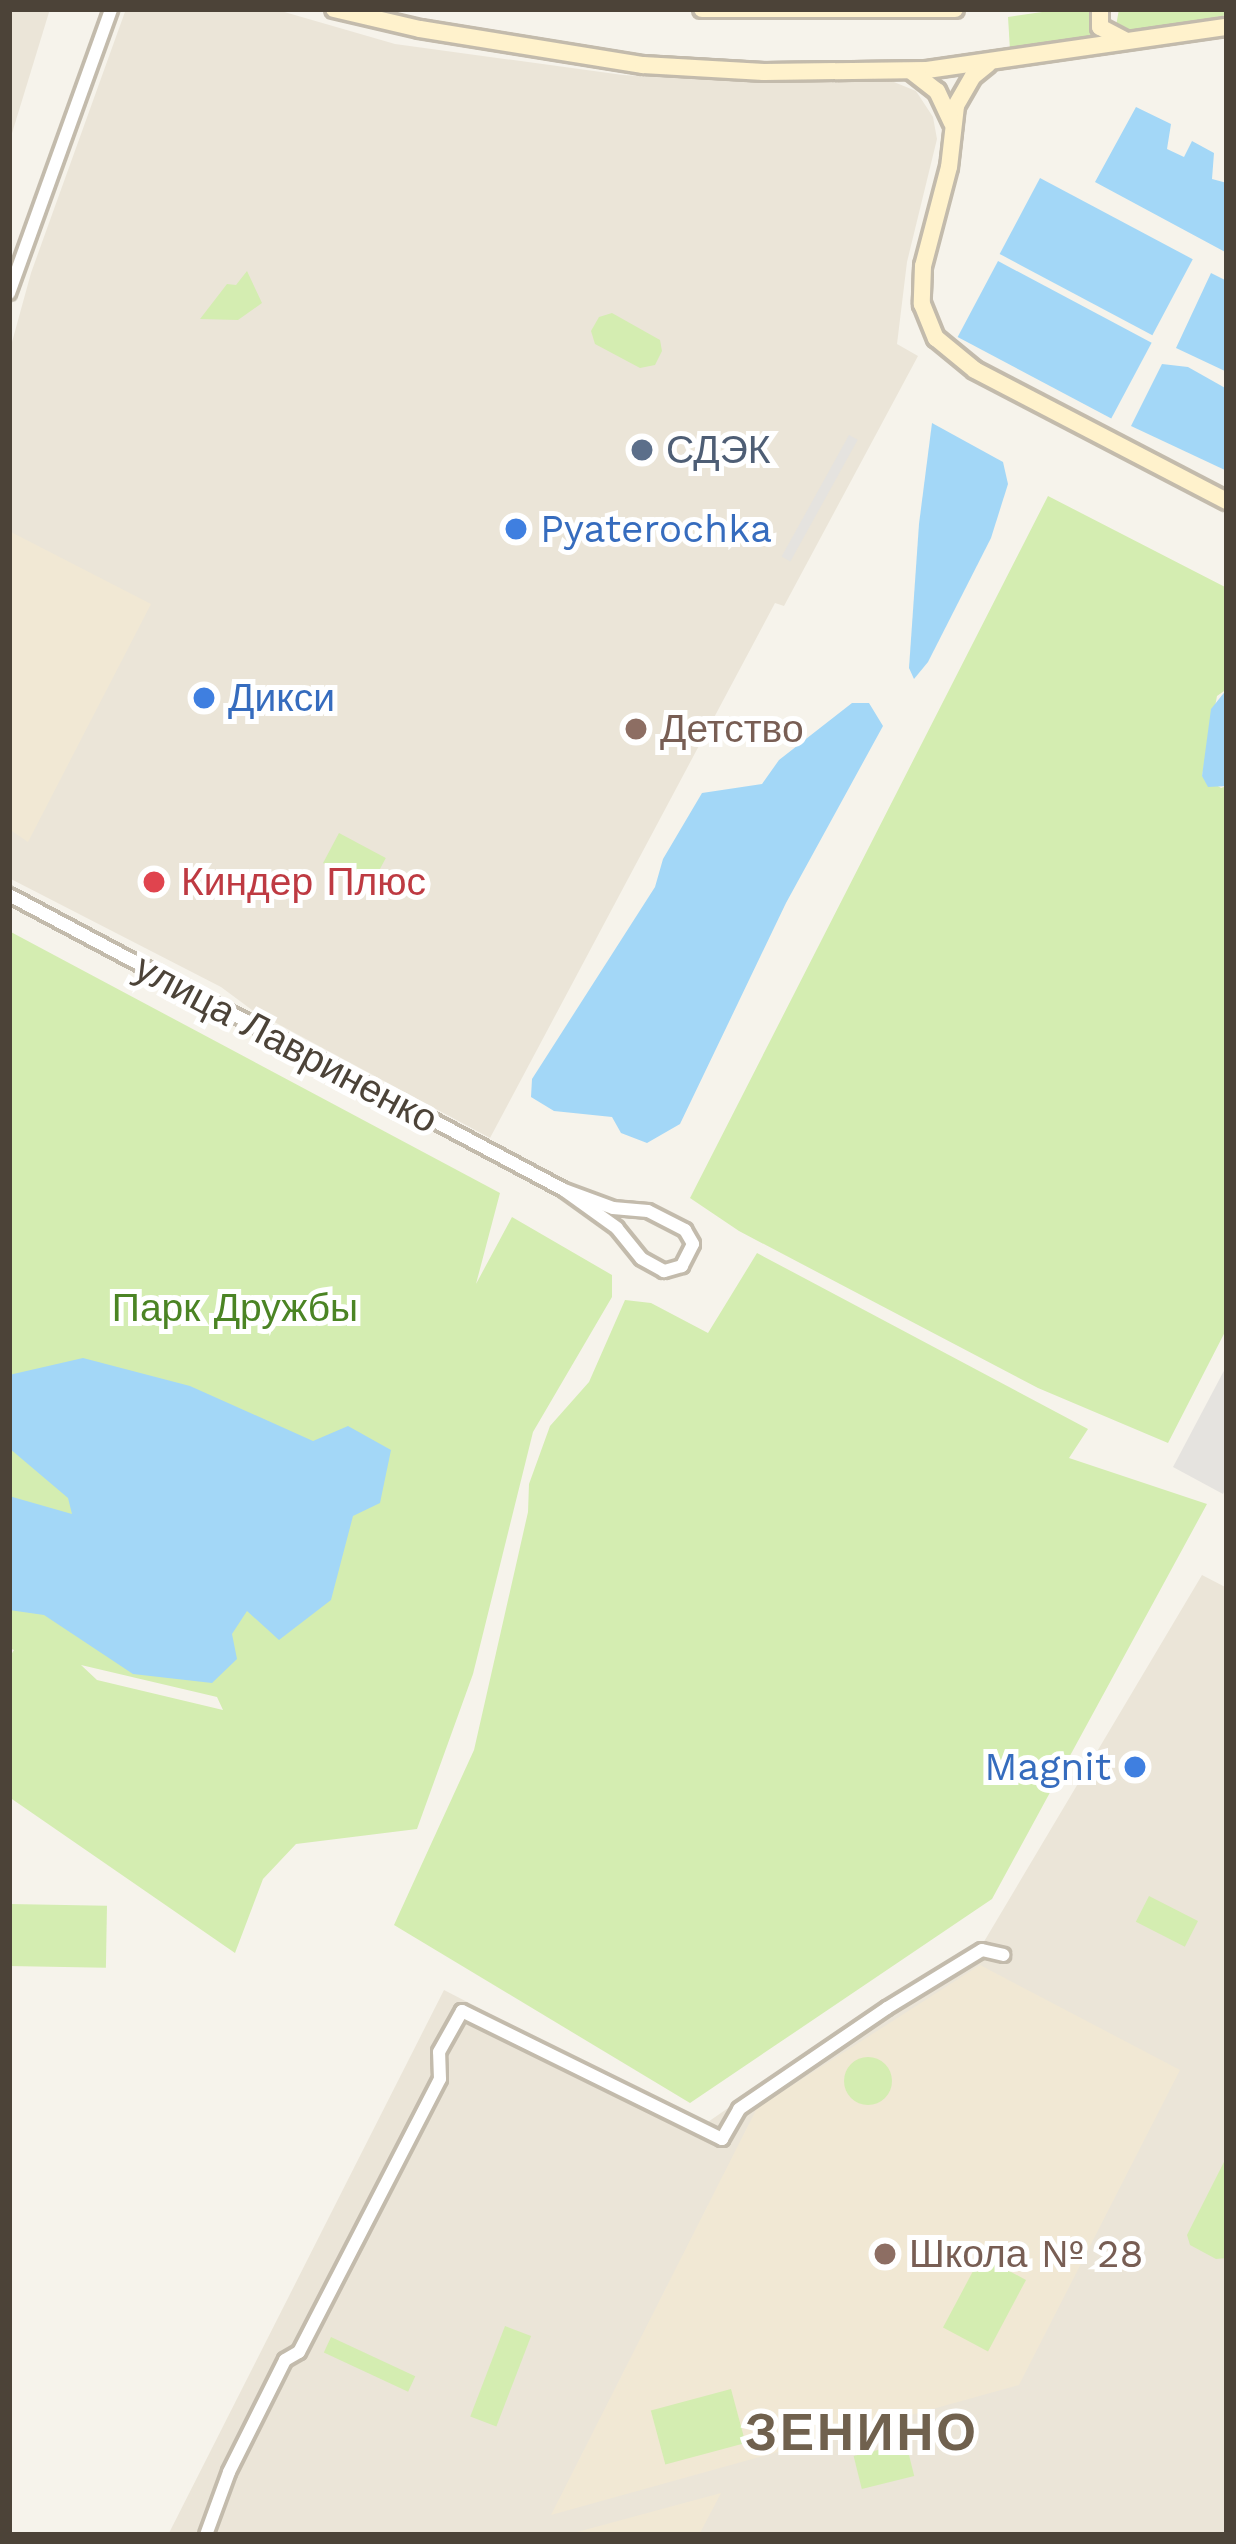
<!DOCTYPE html>
<html>
<head>
<meta charset="utf-8">
<style>
  body { margin:0 }
  #map { position:relative; width:1236px; height:2544px; overflow:hidden; background:#f6f3eb; font-family:"Work Sans",sans-serif }
  div>[style] { position:absolute }
  .residential>* { inset:0; background:#ebe5d8 }
  .education>* { inset:0; background:#f1e8d4 }
  .green>* { inset:0; background:#d4edb1; transform-origin:0 0 }
  .round { border-radius:50% }
  .parking>* { inset:0; background:#e5e3df; transform-origin:0 0 }
  .water>* { inset:0; background:#a3d7f7; transform-origin:0 0 }
  .roads { filter:drop-shadow(3px 0 #c3bbac) drop-shadow(-3px 0 #c3bbac) drop-shadow(0 3px #c3bbac) drop-shadow(0 -3px #c3bbac) }
  .street>* { height:12px; margin:-6px; padding:0 6px; transform-origin:6px; border-radius:6px; background:#fff }
  .secondary>* { height:16px; margin:-8px; padding:0 8px; transform-origin:8px; border-radius:8px; background:#fff2cc }
  .dots>* { width:33px; height:33px; translate:-50% -50%; box-sizing:border-box; border:6px solid #fff; border-radius:50% }
  span { translate:-50% -50%; white-space:nowrap; text-align:center; line-height:1.15; -webkit-text-stroke:10px #fff; paint-order:stroke }
  .service-label { font-size:39px; color:#4e5e75 }
  .left { translate:0 -50%; text-align:left }
  .shop-label { font-size:39px; color:#366cbe }
  .right { translate:-100% -50%; text-align:right }
  .education-label { font-size:39px; color:#785e54 }
  .health-label { font-size:39px; color:#be3a42 }
  .street-label { font-size:39px; color:#4c4338 }
  .park-label { font-size:39px; color:#4b8424 }
  .district-label { font-size:51px; color:#70614e; font-weight:700; letter-spacing:3px }
  .frame { position:absolute; inset:0; border:12px solid #4c4338; pointer-events:none }
</style>
</head>
<body>
<div id="map">
  <div class="residential">
    <i style="clip-path:polygon(9px 9px,50px 9px,9px 143px)"></i>
    <i style="clip-path:polygon(126px 9px,274px 9px,395px 44px,623px 75px,768px 83px,889px 80px,916px 91px,933px 117px,937px 139px,907px 262px,897px 344px,918px 356px,784px 606px,775px 603px,490px 1138px,252px 1010px,221px 987px,9px 878px,9px 353px,31px 273px)"></i>
    <i style="clip-path:polygon(1202px 1575px,1227px 1588px,1227px 2535px,168px 2535px,444px 1990px,705px 2124px,883px 2001px,979px 1950px)"></i>
  </div>
  <div class="education">
    <i style="clip-path:polygon(9px 531px,151px 604px,28px 842px,9px 829px)"></i>
    <i style="clip-path:polygon(980px 1965px,1180px 2070px,1019px 2385px,551px 2515px,757px 2108px)"></i>
    <i style="clip-path:polygon(721px 2493px,699px 2535px,566px 2535px)"></i>
  </div>
  <div class="green">
    <i style="clip-path:polygon(1063px 9px,1090px 9px,1095px 38px,1010px 50px,1008px 17px)"></i>
    <i style="clip-path:polygon(1119px 9px,1227px 9px,1227px 15px,1128px 33px,1116px 26px)"></i>
    <i style="clip-path:polygon(247px 271px,262px 303px,238px 320px,200px 319px,227px 284px,236px 285px)"></i>
    <i style="clip-path:polygon(612px 313px,660px 340px,662px 351px,655px 365px,640px 368px,595px 344px,591px 331px,599px 317px)"></i>
    <i style="clip-path:polygon(1048px 496px,1227px 588px,1227px 689px,1217px 696px,1202px 776px,1221px 788px,1227px 786px,1227px 1328px,1168px 1443px,1038px 1388px,739px 1231px,690px 1198px)"></i>
    <i style="left:339px;top:833px;width:53px;height:34px;rotate:28deg"></i>
    <i style="clip-path:polygon(evenodd,9px 931px,500px 1193px,476px 1284px,512px 1217px,612px 1275px,612px 1297px,533px 1432px,473px 1674px,417px 1829px,296px 1844px,263px 1879px,235px 1953px,9px 1797px,9px 1658px,14px 1650px,9px 1648px,9px 931px,81px 1665px,217px 1697px,223px 1710px,97px 1680px,81px 1665px)"></i>
    <i style="clip-path:polygon(757px 1253px,1088px 1429px,1069px 1458px,1207px 1504px,992px 1899px,690px 2103px,394px 1925px,474px 1750px,528px 1512px,529px 1484px,550px 1426px,589px 1382px,625px 1300px,651px 1303px,708px 1333px)"></i>
    <i style="left:1149px;top:1896px;width:55px;height:29px;rotate:27deg"></i>
    <i style="left:9px;top:1904px;width:98px;height:62px;rotate:1deg"></i>
    <i class="round" style="left:844px;top:2057px;width:48px;height:48px"></i>
    <i style="clip-path:polygon(1227px 2156px,1227px 2258px,1216px 2259px,1190px 2245px,1187px 2235px)"></i>
    <i style="left:981px;top:2256px;width:51px;height:81px;rotate:28deg"></i>
    <i style="left:505px;top:2326px;width:28px;height:97px;rotate:21deg"></i>
    <i style="left:331px;top:2337px;width:93px;height:17px;rotate:25deg"></i>
    <i style="left:731px;top:2389px;width:56px;height:83px;rotate:75deg"></i>
    <i style="left:906px;top:2443px;width:34px;height:54px;rotate:76deg"></i>
  </div>
  <div class="parking">
    <i style="left:849px;top:435px;width:10px;height:139px;rotate:29deg"></i>
    <i style="clip-path:polygon(1227px 1365px,1227px 1486px,1223px 1494px,1173px 1467px)"></i>
  </div>
  <div class="water">
    <i style="clip-path:polygon(1136px 107px,1171px 124px,1167px 149px,1184px 157px,1192px 141px,1214px 153px,1212px 179px,1227px 183px,1227px 253px,1095px 182px)"></i>
    <i style="left:1040px;top:178px;width:173px;height:86px;rotate:28deg"></i>
    <i style="left:998px;top:261px;width:174px;height:86px;rotate:28deg"></i>
    <i style="clip-path:polygon(1211px 273px,1227px 281px,1227px 372px,1176px 348px)"></i>
    <i style="clip-path:polygon(1162px 364px,1188px 367px,1227px 389px,1227px 471px,1131px 426px)"></i>
    <i style="clip-path:polygon(932px 423px,1003px 462px,1008px 484px,991px 538px,928px 662px,914px 679px,909px 668px,919px 524px)"></i>
    <i style="clip-path:polygon(1227px 689px,1227px 786px,1208px 787px,1202px 776px,1211px 709px)"></i>
    <i style="clip-path:polygon(852px 703px,869px 703px,883px 726px,786px 903px,680px 1124px,647px 1143px,621px 1133px,612px 1117px,554px 1111px,531px 1097px,532px 1079px,655px 887px,663px 859px,702px 793px,762px 784px,779px 760px)"></i>
    <i style="clip-path:polygon(83px 1358px,190px 1386px,313px 1441px,348px 1426px,391px 1450px,380px 1503px,353px 1516px,331px 1600px,279px 1640px,247px 1611px,232px 1634px,237px 1659px,212px 1683px,133px 1674px,44px 1615px,9px 1610px,9px 1496px,72px 1514px,68px 1498px,9px 1448px,9px 1375px)"></i>
  </div>
  <div class="roads">
    <div class="street">
      <i style="left:9px;top:293px;width:302px;rotate:-70.2deg"></i>
      <i style="left:9px;top:895px;width:629px;rotate:27.99deg"></i>
      <i style="left:564px;top:1190px;width:52px;rotate:20.2deg"></i>
      <i style="left:613px;top:1208px;width:35px;rotate:5deg"></i>
      <i style="left:648px;top:1211px;width:42px;rotate:27.2deg"></i>
      <i style="left:685px;top:1230px;width:16px;rotate:60deg"></i>
      <i style="left:693px;top:1244px;width:25px;rotate:117deg"></i>
      <i style="left:682px;top:1266px;width:19px;rotate:164deg"></i>
      <i style="left:664px;top:1271px;width:26px;rotate:-151deg"></i>
      <i style="left:641px;top:1258px;width:38px;rotate:-129deg"></i>
      <i style="left:617px;top:1228px;width:65px;rotate:-144.4deg"></i>
      <i style="left:206px;top:2535px;width:67px;rotate:-69.9deg"></i>
      <i style="left:229px;top:2472px;width:125px;rotate:-63.4deg"></i>
      <i style="left:285px;top:2360px;width:16px;rotate:-30deg"></i>
      <i style="left:299px;top:2352px;width:307px;rotate:-62.7deg"></i>
      <i style="left:440px;top:2079px;width:27px;rotate:-92deg"></i>
      <i style="left:439px;top:2052px;width:47px;rotate:-60.7deg"></i>
      <i style="left:462px;top:2011px;width:290px;rotate:26.2deg"></i>
      <i style="left:722px;top:2139px;width:34px;rotate:-60deg"></i>
      <i style="left:739px;top:2109px;width:179px;rotate:-34.3deg"></i>
      <i style="left:887px;top:2008px;width:111px;rotate:-31.4deg"></i>
      <i style="left:982px;top:1950px;width:22px;rotate:13deg"></i>
    </div>
    <div class="secondary">
      <i style="left:334px;top:9px;width:88px;rotate:13.1deg"></i>
      <i style="left:420px;top:29px;width:226px;rotate:9.2deg"></i>
      <i style="left:643px;top:65px;width:121px;rotate:3.3deg"></i>
      <i style="left:764px;top:72px;width:163px;rotate:-0.7deg"></i>
      <i style="left:927px;top:70px;width:303px;rotate:-8.2deg"></i>
      <i style="left:702px;top:9px;width:253px"></i>
      <i style="left:1100px;top:9px;width:18px;rotate:90deg"></i>
      <i style="left:1100px;top:27px;width:27px;rotate:28deg"></i>
      <i style="left:988px;top:64px;width:19px;rotate:141deg"></i>
      <i style="left:973px;top:76px;width:34px;rotate:120deg"></i>
      <i style="left:956px;top:106px;width:61px;rotate:96.5deg"></i>
      <i style="left:949px;top:167px;width:102px;rotate:104.7deg"></i>
      <i style="left:923px;top:266px;width:38px;rotate:92deg"></i>
      <i style="left:922px;top:304px;width:37px;rotate:68deg"></i>
      <i style="left:936px;top:338px;width:50px;rotate:39.4deg"></i>
      <i style="left:975px;top:370px;width:284px;rotate:27.5deg"></i>
      <i style="left:911px;top:71px;width:33px;rotate:38deg"></i>
      <i style="left:937px;top:91px;width:35px;rotate:65deg"></i>
    </div>
  </div>
  <div class="dots">
    <i style="left:642px;top:450px;background:#5c6f8a"></i>
    <i style="left:516px;top:529px;background:#3f7fe0"></i>
    <i style="left:204px;top:698px;background:#3f7fe0"></i>
    <i style="left:636px;top:729px;background:#8d6e63"></i>
    <i style="left:154px;top:882px;background:#e0444e"></i>
    <i style="left:1135px;top:1767px;background:#3f7fe0"></i>
    <i style="left:885px;top:2254px;background:#8d6e63"></i>
  </div>
  <div class="service-label">
    <span class="left" style="left:666px;top:450px">СДЭК</span>
  </div>
  <div class="shop-label">
    <span class="left" style="left:540px;top:529px">Pyaterochka</span>
    <span class="left" style="left:228px;top:698px">Дикси</span>
    <span class="right" style="left:1111px;top:1767px">Magnit</span>
  </div>
  <div class="education-label">
    <span class="left" style="left:660px;top:729px">Детство</span>
    <span class="left" style="left:909px;top:2254px">Школа № 28</span>
  </div>
  <div class="health-label">
    <span class="left" style="left:181px;top:882px">Киндер Плюс</span>
  </div>
  <div class="street-label">
    <span style="left:286px;top:1044px;rotate:28deg">улица Лавриненко</span>
  </div>
  <div class="park-label">
    <span style="left:235px;top:1308px">Парк Дружбы</span>
  </div>
  <div class="district-label">
    <span style="left:862px;top:2433px">ЗЕНИНО</span>
  </div>
  <div class="frame"></div>
</div>
</body>
</html>
